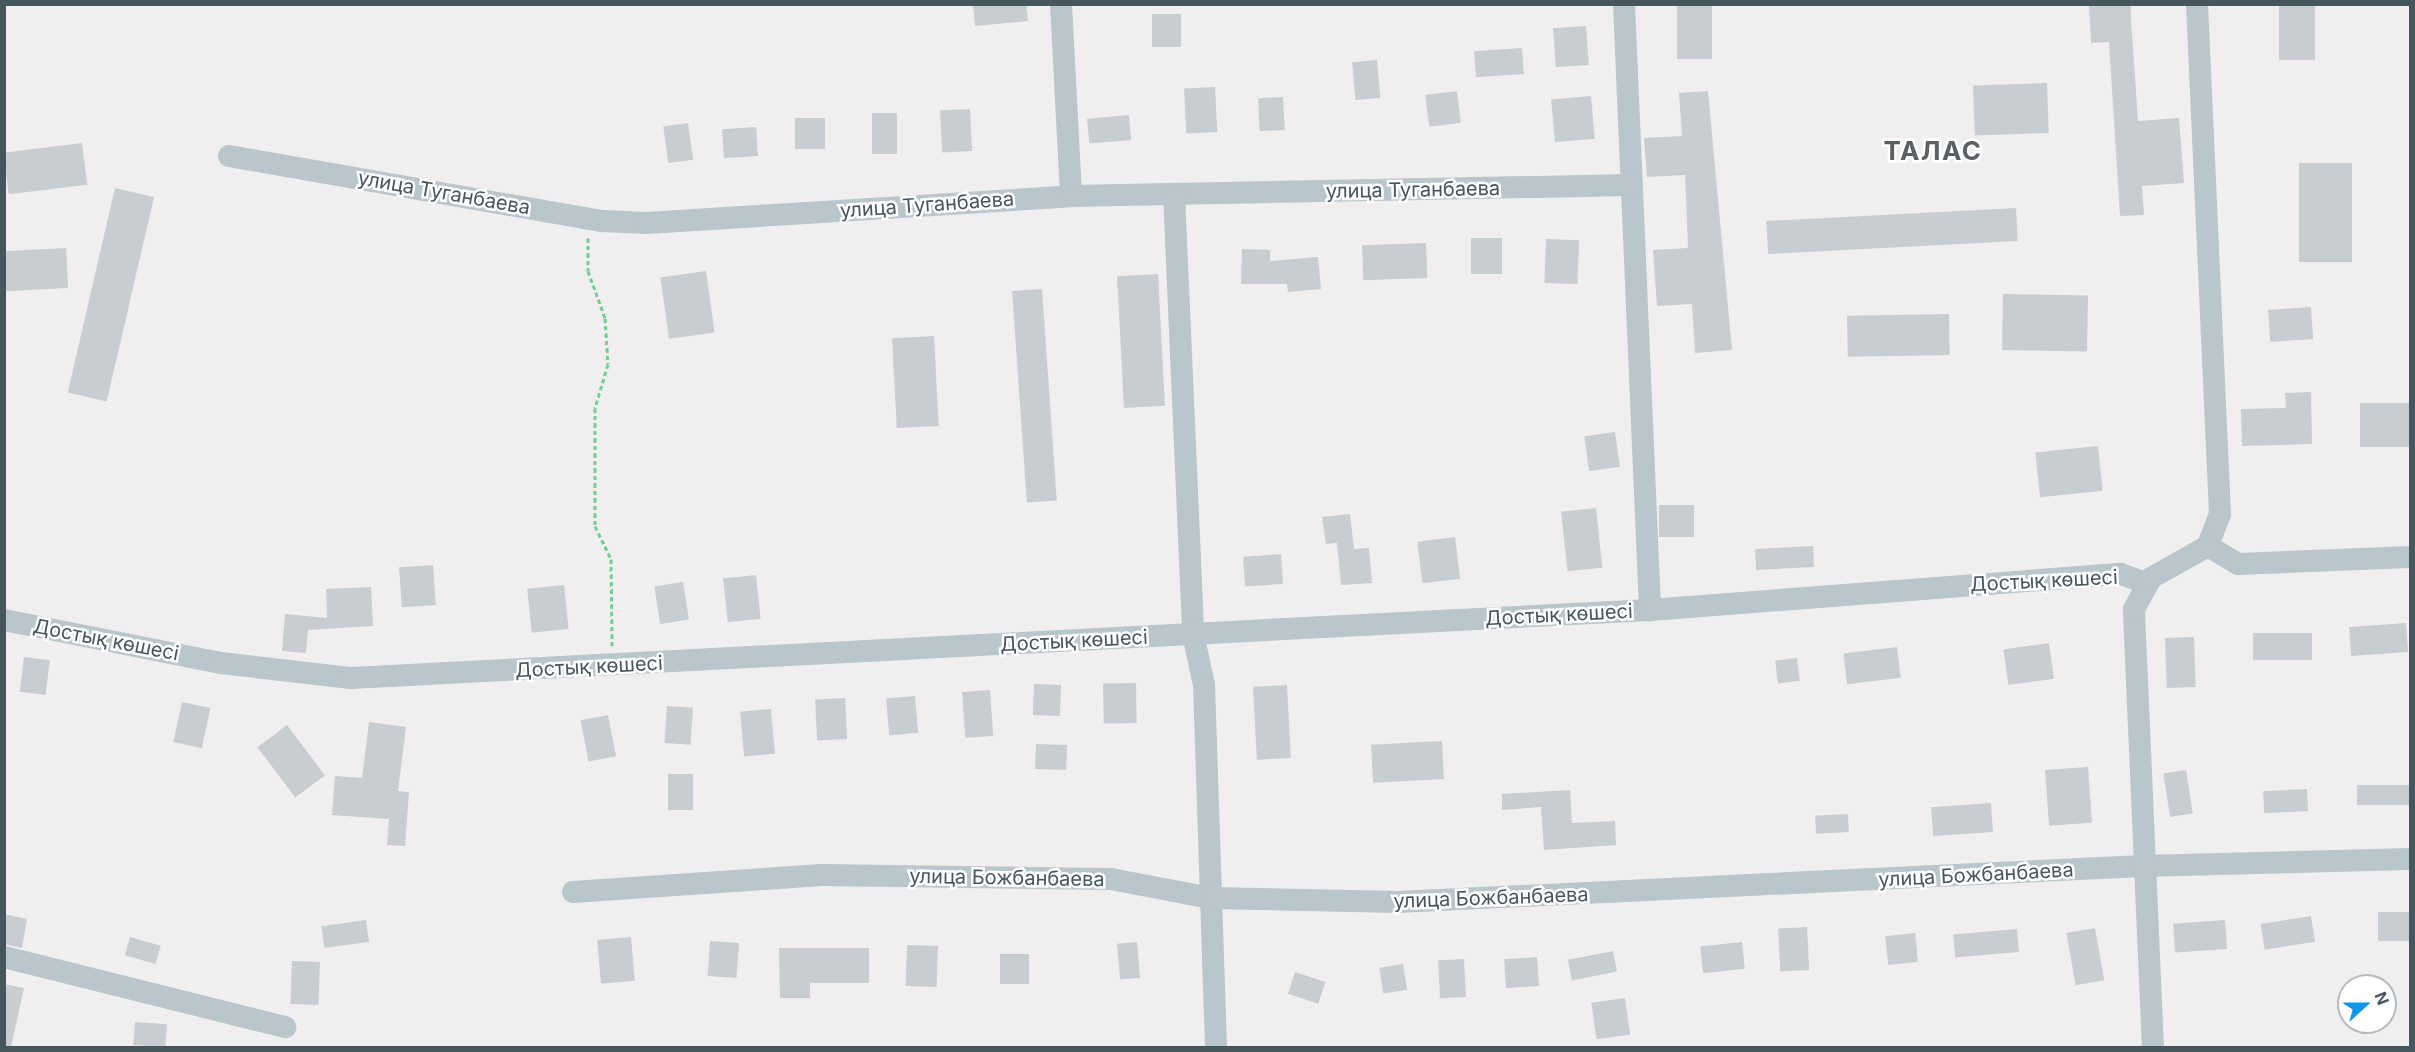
<!DOCTYPE html>
<html>
<head>
<meta charset="utf-8">
<style>
  body { margin:0 }
  #map { position:relative; width:2415px; height:1052px; overflow:hidden; background:#f1eeef; font-family:Inter,sans-serif }
  div>[style] { position:absolute }
  .building>* { inset:0; background:#c8cdd1; transform-origin:0 0 }
  .path>* { height:3px; margin-top:-1.5px; transform-origin:0; background:repeating-linear-gradient(90deg,#71d090 0 4.5px,transparent 0 7.5px) }
  .minor>* { height:22px; margin:-11px; padding:0 11px; transform-origin:11px; border-radius:11px; background:#b9c6cc }
  span { translate:-50% -50%; white-space:nowrap; text-align:center; line-height:1.15; -webkit-text-stroke:5px #fff; paint-order:stroke }
  .street-label { font-size:20px; color:#46565d }
  .district-label { font-size:26px; color:#5b6064; font-weight:700; letter-spacing:1.5px }
  .frame { position:absolute; inset:0; border:6px solid #46565d; pointer-events:none }
  .north { position:absolute; left:2337px; top:974px; width:60px; height:60px; box-sizing:border-box; background:#fff; border:2px solid #b5bbbe; border-radius:50%; rotate:69deg; font-size:16px; font-weight:700; line-height:24px; text-align:center; color:#46565d }
  .north::after { content:''; display:block; margin:auto; width:21px; height:27px; background:#1197e8; clip-path:polygon(50% 0,100% 100%,50% 72%,0 100%) }
</style>
</head>
<body>
<div id="map">
  <div class="building">
    <i style="clip-path:polygon(973px 4px,1026px 4px,1028px 21px,975px 26px)"></i>
    <i style="left:1677px;top:4px;width:35px;height:55px"></i>
    <i style="clip-path:polygon(2089px 4px,2130px 4px,2138px 121px,2179px 118px,2184px 183px,2142px 186px,2144px 215px,2120px 216px,2109px 42px,2091px 43px)"></i>
    <i style="left:2279px;top:4px;width:36px;height:56px"></i>
    <i style="left:1152px;top:14px;width:29px;height:33px"></i>
    <i style="left:1586px;top:26px;width:39px;height:33px;rotate:86deg"></i>
    <i style="left:1522px;top:48px;width:26px;height:48px;rotate:86deg"></i>
    <i style="left:1377px;top:60px;width:38px;height:25px;rotate:85deg"></i>
    <i style="left:2047px;top:83px;width:50px;height:74px;rotate:88deg"></i>
    <i style="left:1215px;top:87px;width:45px;height:31px;rotate:87deg"></i>
    <i style="left:1457px;top:91px;width:32px;height:32px;rotate:83deg"></i>
    <i style="clip-path:polygon(1708px 91px,1732px 350px,1695px 353px,1692px 304px,1657px 306px,1653px 250px,1688px 248px,1685px 175px,1647px 177px,1644px 138px,1682px 136px,1679px 93px)"></i>
    <i style="left:1591px;top:96px;width:43px;height:40px;rotate:85deg"></i>
    <i style="left:1283px;top:97px;width:33px;height:25px;rotate:87deg"></i>
    <i style="left:970px;top:109px;width:42px;height:30px;rotate:87deg"></i>
    <i style="left:872px;top:113px;width:25px;height:41px"></i>
    <i style="left:1129px;top:115px;width:25px;height:42px;rotate:85deg"></i>
    <i style="left:795px;top:118px;width:30px;height:31px"></i>
    <i style="left:688px;top:123px;width:37px;height:25px;rotate:82deg"></i>
    <i style="left:756px;top:127px;width:29px;height:34px;rotate:86deg"></i>
    <i style="left:82px;top:143px;width:42px;height:79px;rotate:83deg"></i>
    <i style="left:2299px;top:163px;width:53px;height:99px"></i>
    <i style="left:115px;top:188px;width:40px;height:210px;rotate:13deg"></i>
    <i style="left:2016px;top:208px;width:33px;height:250px;rotate:87deg"></i>
    <i style="left:1471px;top:238px;width:31px;height:36px"></i>
    <i style="left:1546px;top:239px;width:33px;height:44px;rotate:2deg"></i>
    <i style="left:1426px;top:243px;width:35px;height:64px;rotate:88deg"></i>
    <i style="left:66px;top:248px;width:40px;height:62px;rotate:87deg"></i>
    <i style="clip-path:polygon(1242px 249px,1270px 250px,1270px 261px,1318px 257px,1321px 289px,1288px 292px,1287px 284px,1241px 284px)"></i>
    <i style="left:706px;top:271px;width:62px;height:46px;rotate:82deg"></i>
    <i style="left:1158px;top:274px;width:132px;height:41px;rotate:87deg"></i>
    <i style="left:1042px;top:289px;width:212px;height:30px;rotate:86deg"></i>
    <i style="left:2003px;top:294px;width:85px;height:56px;rotate:1deg"></i>
    <i style="left:2311px;top:307px;width:32px;height:43px;rotate:86deg"></i>
    <i style="left:1949px;top:314px;width:41px;height:102px;rotate:89deg"></i>
    <i style="left:934px;top:336px;width:90px;height:42px;rotate:87deg"></i>
    <i style="clip-path:polygon(2311px 392px,2312px 444px,2242px 446px,2241px 409px,2286px 408px,2285px 393px)"></i>
    <i style="left:2410px;top:403px;width:44px;height:50px;rotate:90deg"></i>
    <i style="left:1615px;top:432px;width:35px;height:31px;rotate:82deg"></i>
    <i style="left:2098px;top:446px;width:45px;height:63px;rotate:84deg"></i>
    <i style="left:1659px;top:505px;width:35px;height:32px"></i>
    <i style="left:1596px;top:508px;width:60px;height:35px;rotate:84deg"></i>
    <i style="clip-path:polygon(1350px 514px,1354px 549px,1369px 548px,1372px 583px,1341px 585px,1337px 543px,1326px 544px,1322px 517px)"></i>
    <i style="left:1455px;top:537px;width:42px;height:38px;rotate:83deg"></i>
    <i style="left:1813px;top:546px;width:21px;height:58px;rotate:87deg"></i>
    <i style="left:1281px;top:554px;width:30px;height:38px;rotate:86deg"></i>
    <i style="left:433px;top:565px;width:40px;height:34px;rotate:86deg"></i>
    <i style="left:756px;top:575px;width:44px;height:33px;rotate:84deg"></i>
    <i style="left:683px;top:582px;width:38px;height:29px;rotate:81deg"></i>
    <i style="left:564px;top:585px;width:44px;height:37px;rotate:84deg"></i>
    <i style="clip-path:polygon(371px 587px,373px 626px,308px 630px,306px 653px,282px 651px,285px 614px,327px 618px,326px 589px)"></i>
    <i style="left:2406px;top:623px;width:29px;height:57px;rotate:86deg"></i>
    <i style="left:2312px;top:633px;width:27px;height:59px;rotate:90deg"></i>
    <i style="left:2194px;top:637px;width:50px;height:29px;rotate:88deg"></i>
    <i style="left:2049px;top:643px;width:36px;height:46px;rotate:82deg"></i>
    <i style="left:1897px;top:647px;width:31px;height:54px;rotate:83deg"></i>
    <i style="left:24px;top:657px;width:26px;height:35px;rotate:7deg"></i>
    <i style="left:1797px;top:658px;width:23px;height:22px;rotate:83deg"></i>
    <i style="left:1136px;top:683px;width:40px;height:33px;rotate:89deg"></i>
    <i style="left:1034px;top:684px;width:27px;height:31px;rotate:2deg"></i>
    <i style="left:1287px;top:685px;width:73px;height:34px;rotate:87deg"></i>
    <i style="left:990px;top:690px;width:46px;height:28px;rotate:86deg"></i>
    <i style="left:915px;top:696px;width:37px;height:29px;rotate:85deg"></i>
    <i style="left:845px;top:698px;width:41px;height:30px;rotate:87deg"></i>
    <i style="left:182px;top:702px;width:29px;height:41px;rotate:12deg"></i>
    <i style="left:667px;top:706px;width:26px;height:37px;rotate:4deg"></i>
    <i style="left:771px;top:709px;width:45px;height:31px;rotate:85deg"></i>
    <i style="left:608px;top:715px;width:42px;height:28px;rotate:79deg"></i>
    <i style="clip-path:polygon(369px 722px,406px 727px,398px 791px,409px 792px,405px 846px,387px 845px,389px 819px,332px 815px,335px 776px,362px 778px)"></i>
    <i style="left:287px;top:725px;width:63px;height:37px;rotate:53deg"></i>
    <i style="left:1442px;top:741px;width:38px;height:71px;rotate:87deg"></i>
    <i style="left:1036px;top:744px;width:31px;height:25px;rotate:2deg"></i>
    <i style="left:2088px;top:767px;width:56px;height:43px;rotate:86deg"></i>
    <i style="left:2186px;top:770px;width:44px;height:23px;rotate:81deg"></i>
    <i style="left:668px;top:774px;width:25px;height:36px"></i>
    <i style="left:2410px;top:785px;width:20px;height:53px;rotate:90deg"></i>
    <i style="left:2307px;top:789px;width:22px;height:44px;rotate:87deg"></i>
    <i style="clip-path:polygon(1570px 790px,1572px 823px,1615px 821px,1616px 845px,1544px 850px,1541px 807px,1502px 810px,1502px 794px)"></i>
    <i style="left:1991px;top:803px;width:29px;height:60px;rotate:86deg"></i>
    <i style="left:1848px;top:814px;width:18px;height:33px;rotate:87deg"></i>
    <i style="left:2410px;top:912px;width:29px;height:32px;rotate:90deg"></i>
    <i style="clip-path:polygon(4px 914px,27px 919px,22px 948px,4px 944px)"></i>
    <i style="left:2311px;top:916px;width:26px;height:51px;rotate:81deg"></i>
    <i style="left:366px;top:920px;width:22px;height:45px;rotate:82deg"></i>
    <i style="left:2225px;top:920px;width:29px;height:52px;rotate:86deg"></i>
    <i style="left:1807px;top:927px;width:43px;height:29px;rotate:87deg"></i>
    <i style="left:2095px;top:928px;width:53px;height:29px;rotate:80deg"></i>
    <i style="left:2017px;top:929px;width:23px;height:64px;rotate:85deg"></i>
    <i style="left:1915px;top:933px;width:29px;height:30px;rotate:84deg"></i>
    <i style="left:130px;top:937px;width:32px;height:19px;rotate:16deg"></i>
    <i style="left:631px;top:937px;width:44px;height:34px;rotate:85deg"></i>
    <i style="left:710px;top:941px;width:29px;height:35px;rotate:4deg"></i>
    <i style="left:1137px;top:942px;width:36px;height:20px;rotate:85deg"></i>
    <i style="left:1742px;top:942px;width:27px;height:42px;rotate:84deg"></i>
    <i style="left:907px;top:945px;width:31px;height:41px;rotate:2deg"></i>
    <i style="clip-path:polygon(779px 948px,869px 948px,869px 983px,810px 983px,810px 998px,780px 998px)"></i>
    <i style="left:1613px;top:951px;width:21px;height:46px;rotate:79deg"></i>
    <i style="left:1000px;top:954px;width:29px;height:30px"></i>
    <i style="left:1537px;top:957px;width:29px;height:33px;rotate:86deg"></i>
    <i style="left:1464px;top:959px;width:38px;height:26px;rotate:87deg"></i>
    <i style="left:292px;top:961px;width:28px;height:43px;rotate:2deg"></i>
    <i style="left:1403px;top:964px;width:26px;height:24px;rotate:81deg"></i>
    <i style="left:1295px;top:972px;width:32px;height:23px;rotate:18deg"></i>
    <i style="clip-path:polygon(4px 984px,24px 988px,11px 1047px,4px 1047px)"></i>
    <i style="left:1625px;top:998px;width:37px;height:34px;rotate:82deg"></i>
    <i style="left:135px;top:1022px;width:32px;height:23px;rotate:4deg"></i>
  </div>
  <div class="path">
    <i style="left:588px;top:238px;width:33px;rotate:90deg"></i>
    <i style="left:588px;top:271px;width:50px;rotate:70.1deg"></i>
    <i style="left:605px;top:318px;width:46px;rotate:86.3deg"></i>
    <i style="left:608px;top:364px;width:46px;rotate:106.5deg"></i>
    <i style="left:595px;top:408px;width:118px;rotate:90deg"></i>
    <i style="left:595px;top:526px;width:37px;rotate:64deg"></i>
    <i style="left:611px;top:559px;width:87px;rotate:89.3deg"></i>
  </div>
  <div class="minor">
    <i style="left:1061px;top:4px;width:192px;rotate:87deg"></i>
    <i style="left:1624px;top:4px;width:607px;rotate:87.54deg"></i>
    <i style="left:2197px;top:4px;width:511px;rotate:87.42deg"></i>
    <i style="left:2220px;top:514px;width:34px;rotate:111deg"></i>
    <i style="left:229px;top:156px;width:380px;rotate:9.9deg"></i>
    <i style="left:603px;top:221px;width:44px;rotate:2.6deg"></i>
    <i style="left:647px;top:223px;width:425px;rotate:-3.6deg"></i>
    <i style="left:1071px;top:196px;width:561px;rotate:-1.12deg"></i>
    <i style="left:1174px;top:194px;width:440px;rotate:87.5deg"></i>
    <i style="left:1193px;top:634px;width:52px;rotate:77.8deg"></i>
    <i style="left:1204px;top:685px;width:363px;rotate:88.1deg"></i>
    <i style="left:2208px;top:546px;width:35px;rotate:31deg"></i>
    <i style="left:2238px;top:564px;width:172px;rotate:-2.3deg"></i>
    <i style="left:4px;top:620px;width:221px;rotate:11.2deg"></i>
    <i style="left:221px;top:663px;width:131px;rotate:6.6deg"></i>
    <i style="left:351px;top:678px;width:1301px;rotate:-3deg"></i>
    <i style="left:1650px;top:610px;width:472px;rotate:-4.4deg"></i>
    <i style="left:2121px;top:574px;width:27px;rotate:20deg"></i>
    <i style="left:573px;top:892px;width:249px;rotate:-3.9deg"></i>
    <i style="left:821px;top:875px;width:290px;rotate:0.8deg"></i>
    <i style="left:1111px;top:879px;width:102px;rotate:10.8deg"></i>
    <i style="left:1211px;top:898px;width:187px;rotate:1.2deg"></i>
    <i style="left:1398px;top:902px;width:745px;rotate:-2.77deg"></i>
    <i style="left:2142px;top:866px;width:268px;rotate:-1.5deg"></i>
    <i style="left:4px;top:957px;width:290px;rotate:14deg"></i>
    <i style="left:2153px;top:1048px;width:439px;rotate:-92.5deg"></i>
    <i style="left:2134px;top:609px;width:35px;rotate:-61deg"></i>
    <i style="left:2151px;top:578px;width:65px;rotate:-29.3deg"></i>
  </div>
  <div class="street-label">
    <span style="left:1413px;top:190px;rotate:-1deg">улица Туганбаева</span>
    <span style="left:444px;top:193px;rotate:10deg">улица Туганбаева</span>
    <span style="left:927px;top:205px;rotate:-4deg">улица Туганбаева</span>
    <span style="left:2044px;top:581px;rotate:-3deg">Достық көшесі</span>
    <span style="left:1559px;top:615px;rotate:-3deg">Достық көшесі</span>
    <span style="left:106px;top:640px;rotate:11deg">Достық көшесі</span>
    <span style="left:1074px;top:641px;rotate:-3deg">Достық көшесі</span>
    <span style="left:589px;top:667px;rotate:-3deg">Достық көшесі</span>
    <span style="left:1976px;top:875px;rotate:-3deg">улица Божбанбаева</span>
    <span style="left:1007px;top:878px;rotate:1deg">улица Божбанбаева</span>
    <span style="left:1491px;top:898px;rotate:-2deg">улица Божбанбаева</span>
  </div>
  <div class="district-label">
    <span style="left:1933px;top:151px">ТАЛАС</span>
  </div>
  <div class="frame"></div>
  <div class="north">N</div>
</div>
</body>
</html>
